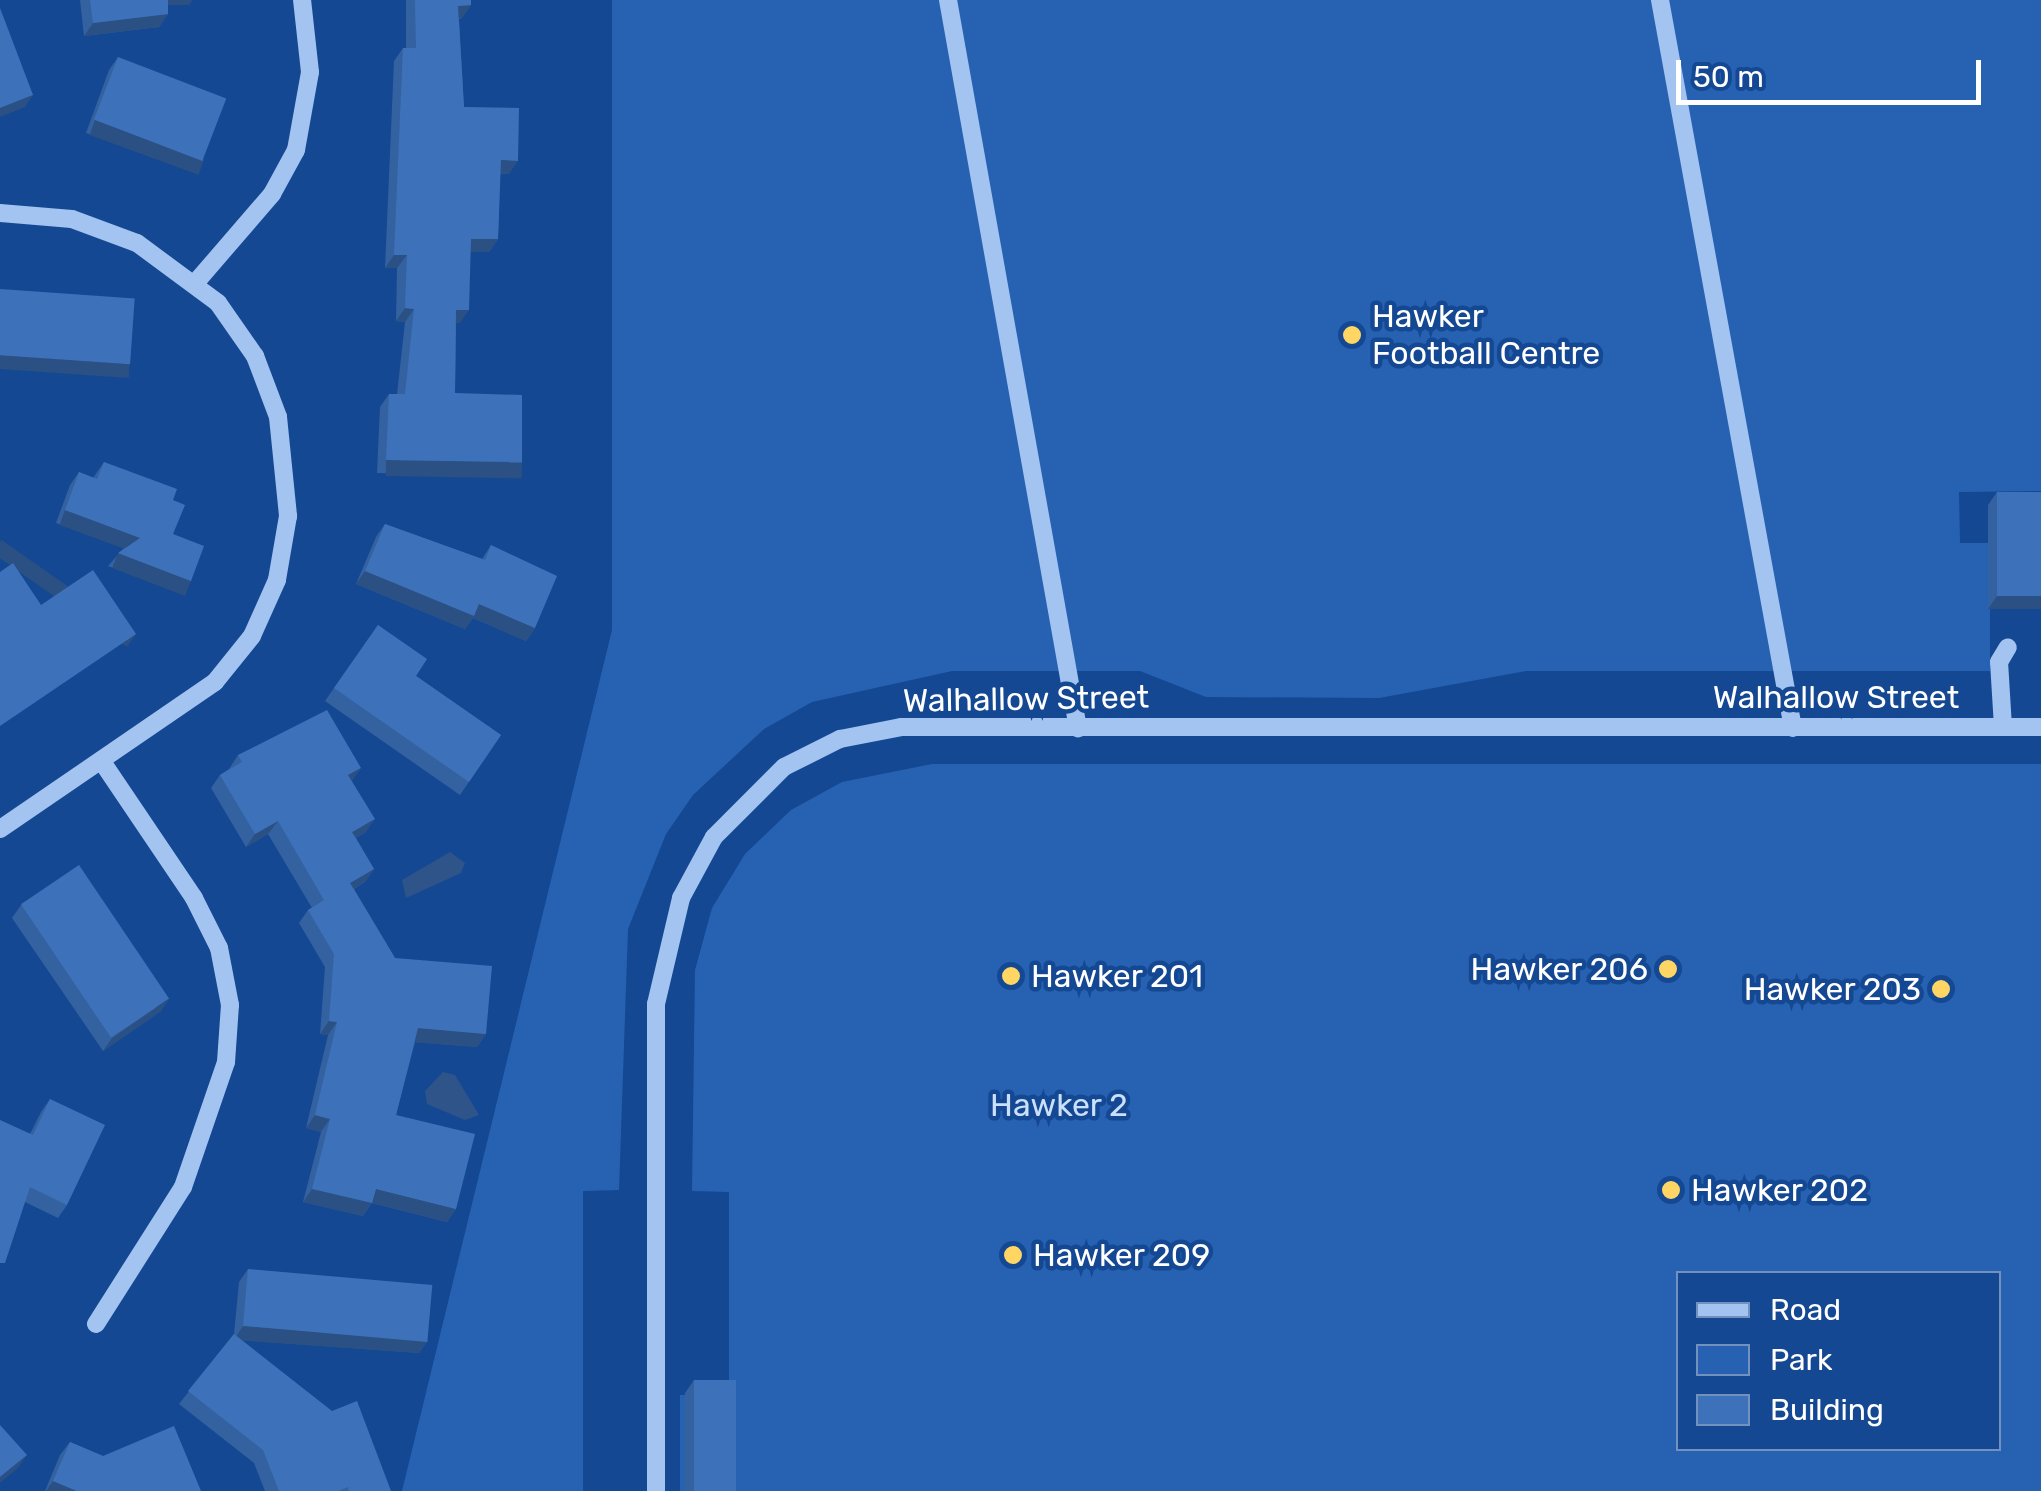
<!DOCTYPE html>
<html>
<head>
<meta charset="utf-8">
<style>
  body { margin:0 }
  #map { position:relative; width:2041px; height:1491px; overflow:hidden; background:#154893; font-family:Rubik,sans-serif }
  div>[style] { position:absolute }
  .green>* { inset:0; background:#2762b2 }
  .water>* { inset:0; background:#2e548a }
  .minor>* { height:18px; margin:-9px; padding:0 9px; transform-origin:9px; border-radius:9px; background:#a3c4f1 }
  .wall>* { inset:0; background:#3462a1 }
  .shaded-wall>* { inset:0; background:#2b5083; transform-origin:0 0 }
  .building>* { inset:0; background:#3d72bb; transform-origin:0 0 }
  .dots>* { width:28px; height:28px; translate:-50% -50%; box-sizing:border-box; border:5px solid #154893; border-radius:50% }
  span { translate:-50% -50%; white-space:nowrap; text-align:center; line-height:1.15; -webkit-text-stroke:9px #154893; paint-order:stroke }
  .poi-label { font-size:32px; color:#fff }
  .left { translate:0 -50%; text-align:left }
  .right { translate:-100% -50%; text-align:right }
  .street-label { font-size:32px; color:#fff }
  .park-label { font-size:32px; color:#cbe0fc }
  .legend { position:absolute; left:1676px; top:1271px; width:325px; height:180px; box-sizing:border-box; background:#154893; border:2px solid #7391be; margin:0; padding:12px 18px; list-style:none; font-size:30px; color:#fff }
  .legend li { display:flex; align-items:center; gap:20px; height:50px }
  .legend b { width:50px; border:2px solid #7391be }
  .scale { position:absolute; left:1676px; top:60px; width:305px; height:45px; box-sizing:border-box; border:5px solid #fff; border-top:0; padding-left:12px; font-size:30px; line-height:35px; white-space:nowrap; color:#fff; -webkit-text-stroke:8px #154893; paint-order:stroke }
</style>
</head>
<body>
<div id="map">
  <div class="green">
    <i style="clip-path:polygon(612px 0,2041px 0,2041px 491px,1959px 492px,1960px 543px,1990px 543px,1990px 671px,1526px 671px,1379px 698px,1206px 697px,1140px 671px,952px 671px,812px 702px,764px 729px,693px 795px,666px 834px,628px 929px,619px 1190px,583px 1191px,583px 1491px,402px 1491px,612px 630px)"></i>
    <i style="clip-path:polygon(evenodd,932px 764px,2041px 764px,2041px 1491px,680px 1491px,680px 1395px,729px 1394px,729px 1192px,692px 1191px,695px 970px,712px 908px,745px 854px,791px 810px,842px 782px,932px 764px,1678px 1274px,1998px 1274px,1998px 1448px,1678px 1448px,1678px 1274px)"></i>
  </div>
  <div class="water">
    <i style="clip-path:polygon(450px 852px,465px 863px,461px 873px,406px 898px,402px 880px)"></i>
    <i style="clip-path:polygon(443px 1072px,455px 1075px,479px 1115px,465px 1120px,427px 1104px,425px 1091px)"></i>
  </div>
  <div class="minor">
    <i style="left:948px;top:0;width:740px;rotate:79.88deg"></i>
    <i style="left:1660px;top:0;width:740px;rotate:79.65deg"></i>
    <i style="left:0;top:213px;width:72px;rotate:4.8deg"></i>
    <i style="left:72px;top:219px;width:69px;rotate:20.3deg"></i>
    <i style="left:137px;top:243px;width:101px;rotate:36.5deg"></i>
    <i style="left:218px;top:303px;width:65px;rotate:55.1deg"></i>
    <i style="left:255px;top:356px;width:65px;rotate:69.3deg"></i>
    <i style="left:278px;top:417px;width:100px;rotate:84.2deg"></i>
    <i style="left:288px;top:516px;width:65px;rotate:99.8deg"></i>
    <i style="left:277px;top:580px;width:61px;rotate:114.1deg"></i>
    <i style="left:252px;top:636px;width:59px;rotate:128.8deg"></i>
    <i style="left:215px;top:682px;width:260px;rotate:145.6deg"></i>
    <i style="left:197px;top:281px;width:115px;rotate:-49.2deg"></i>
    <i style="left:272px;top:194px;width:50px;rotate:-61.4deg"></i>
    <i style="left:296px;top:150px;width:79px;rotate:-79.8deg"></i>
    <i style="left:310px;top:72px;width:72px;rotate:-96.3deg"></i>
    <i style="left:2003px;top:727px;width:65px;rotate:-93.5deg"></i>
    <i style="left:1999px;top:662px;width:17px;rotate:-59deg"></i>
    <i style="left:96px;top:1324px;width:162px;rotate:-57.6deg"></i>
    <i style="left:183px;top:1187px;width:132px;rotate:-71deg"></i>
    <i style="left:226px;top:1062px;width:57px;rotate:-86deg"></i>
    <i style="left:230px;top:1005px;width:58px;rotate:-100.9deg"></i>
    <i style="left:219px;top:948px;width:56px;rotate:-116.6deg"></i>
    <i style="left:194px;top:898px;width:166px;rotate:-124deg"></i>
    <i style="left:656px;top:1491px;width:487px;rotate:-90deg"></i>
    <i style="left:656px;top:1004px;width:109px;rotate:-76.7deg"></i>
    <i style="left:681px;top:898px;width:69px;rotate:-61.6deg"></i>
    <i style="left:714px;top:837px;width:99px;rotate:-45deg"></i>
    <i style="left:784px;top:767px;width:63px;rotate:-26.6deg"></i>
    <i style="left:840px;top:739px;width:62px;rotate:-11.1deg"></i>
    <i style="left:901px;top:727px;width:1140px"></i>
  </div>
  <div class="wall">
    <i style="clip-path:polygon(80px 0,192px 0,189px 5px,168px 5px,168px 14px,159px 27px,84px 36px)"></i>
    <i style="clip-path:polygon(406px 0,471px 0,471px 5px,462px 18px,459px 19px,464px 107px,509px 174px,500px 174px,498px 239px,489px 252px,470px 252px,460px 323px,456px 323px,455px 393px,522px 462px,512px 475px,377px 473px,380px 407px,389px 394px,397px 394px,405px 322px,396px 321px,397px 268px,385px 268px,394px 61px,403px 48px,406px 48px)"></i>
    <i style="clip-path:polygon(118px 57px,204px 160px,195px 173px,86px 133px,109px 70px)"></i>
    <i style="clip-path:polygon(104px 462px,173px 500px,173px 534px,191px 581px,182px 594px,108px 566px,124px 548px,56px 523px,70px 485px,79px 472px,93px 478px)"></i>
    <i style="clip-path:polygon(1997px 492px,2041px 492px,2041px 609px,1988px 609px,1988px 505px)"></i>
    <i style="clip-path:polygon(385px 524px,482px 559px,491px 545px,535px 628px,526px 641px,473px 618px,465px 629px,356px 584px,376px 537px)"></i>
    <i style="clip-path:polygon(378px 625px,416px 676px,501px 735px,460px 795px,325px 701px)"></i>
    <i style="clip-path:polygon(238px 755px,352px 781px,366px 832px,356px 838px,374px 869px,365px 882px,354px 889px,395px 958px,486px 1034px,477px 1047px,415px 1042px,396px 1115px,456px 1209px,447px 1222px,372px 1203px,363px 1216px,303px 1202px,321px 1132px,306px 1128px,328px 1035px,320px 1034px,325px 967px,299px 923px,308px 910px,312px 908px,268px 834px,246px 847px,211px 788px,220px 775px,229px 769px)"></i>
    <i style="clip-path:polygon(21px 905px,161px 1011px,103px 1051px,12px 918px)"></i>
    <i style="clip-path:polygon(50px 1099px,67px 1205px,58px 1218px,25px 1202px,30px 1134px,41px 1112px)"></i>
    <i style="clip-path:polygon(248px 1269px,428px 1340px,419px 1353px,241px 1340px,391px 1491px,265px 1491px,254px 1463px,179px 1404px,234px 1334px,239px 1282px)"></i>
    <i style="clip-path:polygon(694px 1380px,736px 1491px,685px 1491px,685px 1393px)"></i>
    <i style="clip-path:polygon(70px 1442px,103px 1456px,201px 1491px,45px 1491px,60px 1455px)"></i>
  </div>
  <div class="shaded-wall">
    <i style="clip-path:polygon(162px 0,192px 0,189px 5px,158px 5px)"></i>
    <i style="clip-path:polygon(471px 5px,462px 18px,449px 19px,458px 6px)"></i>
    <i style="clip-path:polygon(168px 14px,159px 27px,84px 36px,93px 23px)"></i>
    <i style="clip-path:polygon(33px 95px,25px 107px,0 117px,0 108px)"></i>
    <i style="left:95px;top:120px;width:116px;height:16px;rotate:20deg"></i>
    <i style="clip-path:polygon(501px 160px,518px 161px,509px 174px,491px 173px)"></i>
    <i style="clip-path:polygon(471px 239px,498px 239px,489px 252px,461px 252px)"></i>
    <i style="clip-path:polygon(394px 255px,407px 255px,397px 268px,385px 268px)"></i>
    <i style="clip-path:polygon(405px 308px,414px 309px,405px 322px,396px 321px)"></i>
    <i style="clip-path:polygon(456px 310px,469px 310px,460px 323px,447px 323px)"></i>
    <i style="left:0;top:355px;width:130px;height:14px;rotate:4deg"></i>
    <i style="left:386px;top:460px;width:136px;height:16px;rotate:1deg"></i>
    <i style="left:65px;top:510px;width:80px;height:16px;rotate:20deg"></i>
    <i style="left:118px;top:553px;width:78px;height:16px;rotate:21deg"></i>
    <i style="clip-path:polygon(365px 571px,479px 604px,535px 628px,526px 641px,473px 618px,465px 629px,356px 584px)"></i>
    <i style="clip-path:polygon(1997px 596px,2041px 596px,2041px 609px,1988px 609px)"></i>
    <i style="left:136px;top:634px;width:16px;height:164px;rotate:125deg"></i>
    <i style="clip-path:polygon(361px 768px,352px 781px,348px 775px)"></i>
    <i style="clip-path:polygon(375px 819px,366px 832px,343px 845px,352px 832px)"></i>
    <i style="clip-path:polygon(278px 821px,268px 834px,246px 847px,255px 834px)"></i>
    <i style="clip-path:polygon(374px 869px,365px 882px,341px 896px,350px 883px)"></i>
    <i style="clip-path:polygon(170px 998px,161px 1011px,103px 1051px,112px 1038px)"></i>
    <i style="clip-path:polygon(329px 1021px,337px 1022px,328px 1035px,320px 1034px)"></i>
    <i style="clip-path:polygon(418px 1028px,486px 1034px,477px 1047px,409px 1042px)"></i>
    <i style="clip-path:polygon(315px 1115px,330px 1119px,321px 1132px,306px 1128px)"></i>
    <i style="clip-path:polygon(312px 1189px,376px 1189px,456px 1209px,447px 1222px,372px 1203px,363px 1216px,303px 1202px)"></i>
    <i style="clip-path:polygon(243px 1326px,428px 1340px,419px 1353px,234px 1340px)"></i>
    <i style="clip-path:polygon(27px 1455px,18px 1468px,0 1483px,0 1477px)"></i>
    <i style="clip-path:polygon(53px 1481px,77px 1491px,46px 1491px)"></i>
  </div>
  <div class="building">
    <i style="clip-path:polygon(90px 0,168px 0,168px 14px,93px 23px)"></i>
    <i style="clip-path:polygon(415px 0,471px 0,471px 5px,458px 6px,464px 107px,519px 108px,518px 161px,501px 160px,498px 239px,471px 239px,469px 310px,456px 310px,455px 393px,522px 395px,522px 462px,386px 460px,389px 394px,405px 394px,414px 309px,405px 308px,407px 255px,394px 255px,403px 48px,416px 48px)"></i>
    <i style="clip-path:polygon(0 8px,33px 95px,0 108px)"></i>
    <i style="left:118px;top:57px;width:116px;height:67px;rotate:21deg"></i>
    <i style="left:0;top:289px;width:135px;height:66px;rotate:4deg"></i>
    <i style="clip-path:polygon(104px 462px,177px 489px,173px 500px,185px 505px,173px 534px,204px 546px,191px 581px,118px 553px,140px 538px,65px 510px,79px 472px,97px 479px)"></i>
    <i style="left:1997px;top:492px;width:44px;height:104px"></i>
    <i style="clip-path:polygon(385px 524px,485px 560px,491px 545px,557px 576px,535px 628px,479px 604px,474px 616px,365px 571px)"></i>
    <i style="clip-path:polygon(13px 563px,41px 605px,93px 570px,136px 634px,0 726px,0 572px)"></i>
    <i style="clip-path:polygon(378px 625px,427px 659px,416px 676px,501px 735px,469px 782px,334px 688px)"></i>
    <i style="clip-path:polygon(327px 710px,361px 768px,348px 775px,375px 819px,352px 832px,374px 869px,350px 883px,395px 958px,492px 966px,486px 1034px,418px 1028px,396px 1115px,475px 1134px,456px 1209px,376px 1189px,372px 1203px,312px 1189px,330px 1119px,315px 1115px,337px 1022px,329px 1021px,334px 954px,308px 910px,324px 900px,278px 821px,255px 834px,220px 775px,242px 762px,238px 755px)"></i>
    <i style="left:79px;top:865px;width:161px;height:70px;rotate:56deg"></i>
    <i style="clip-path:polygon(50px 1099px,105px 1125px,67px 1205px,30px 1187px,5px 1263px,0 1263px,0 1120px,33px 1135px)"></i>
    <i style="left:248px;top:1269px;width:185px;height:57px;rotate:5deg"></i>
    <i style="clip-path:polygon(234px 1334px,332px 1411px,357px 1401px,391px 1491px,349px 1491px,348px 1487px,338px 1491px,279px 1491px,263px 1450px,188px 1391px)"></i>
    <i style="left:694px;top:1380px;width:42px;height:111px"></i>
    <i style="clip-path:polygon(0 1425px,27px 1455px,0 1477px)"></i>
    <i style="clip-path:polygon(174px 1426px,201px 1491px,77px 1491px,53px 1481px,70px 1442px,103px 1456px)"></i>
  </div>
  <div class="dots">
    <i style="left:1352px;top:335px;background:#ffd664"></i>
    <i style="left:1668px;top:969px;background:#ffd664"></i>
    <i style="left:1011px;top:976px;background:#ffd664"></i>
    <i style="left:1941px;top:989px;background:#ffd664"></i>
    <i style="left:1671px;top:1190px;background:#ffd664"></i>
    <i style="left:1013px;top:1255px;background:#ffd664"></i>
  </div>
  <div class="poi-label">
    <span class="left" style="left:1372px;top:335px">Hawker<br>Football Centre</span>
    <span class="right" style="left:1648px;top:969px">Hawker 206</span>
    <span class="left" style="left:1031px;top:976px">Hawker 201</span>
    <span class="right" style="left:1921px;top:989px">Hawker 203</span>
    <span class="left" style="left:1691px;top:1190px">Hawker 202</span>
    <span class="left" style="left:1033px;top:1255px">Hawker 209</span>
  </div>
  <div class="street-label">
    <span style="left:1836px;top:697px">Walhallow Street</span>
    <span style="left:1026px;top:699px;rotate:-1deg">Walhallow Street</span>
  </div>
  <div class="park-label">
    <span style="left:1059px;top:1105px">Hawker 2</span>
  </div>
  <ul class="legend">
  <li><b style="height:12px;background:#a3c4f1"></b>Road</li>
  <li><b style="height:28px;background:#2762b2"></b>Park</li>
  <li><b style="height:28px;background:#3d72bb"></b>Building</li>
  </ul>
  <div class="scale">50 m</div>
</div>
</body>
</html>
